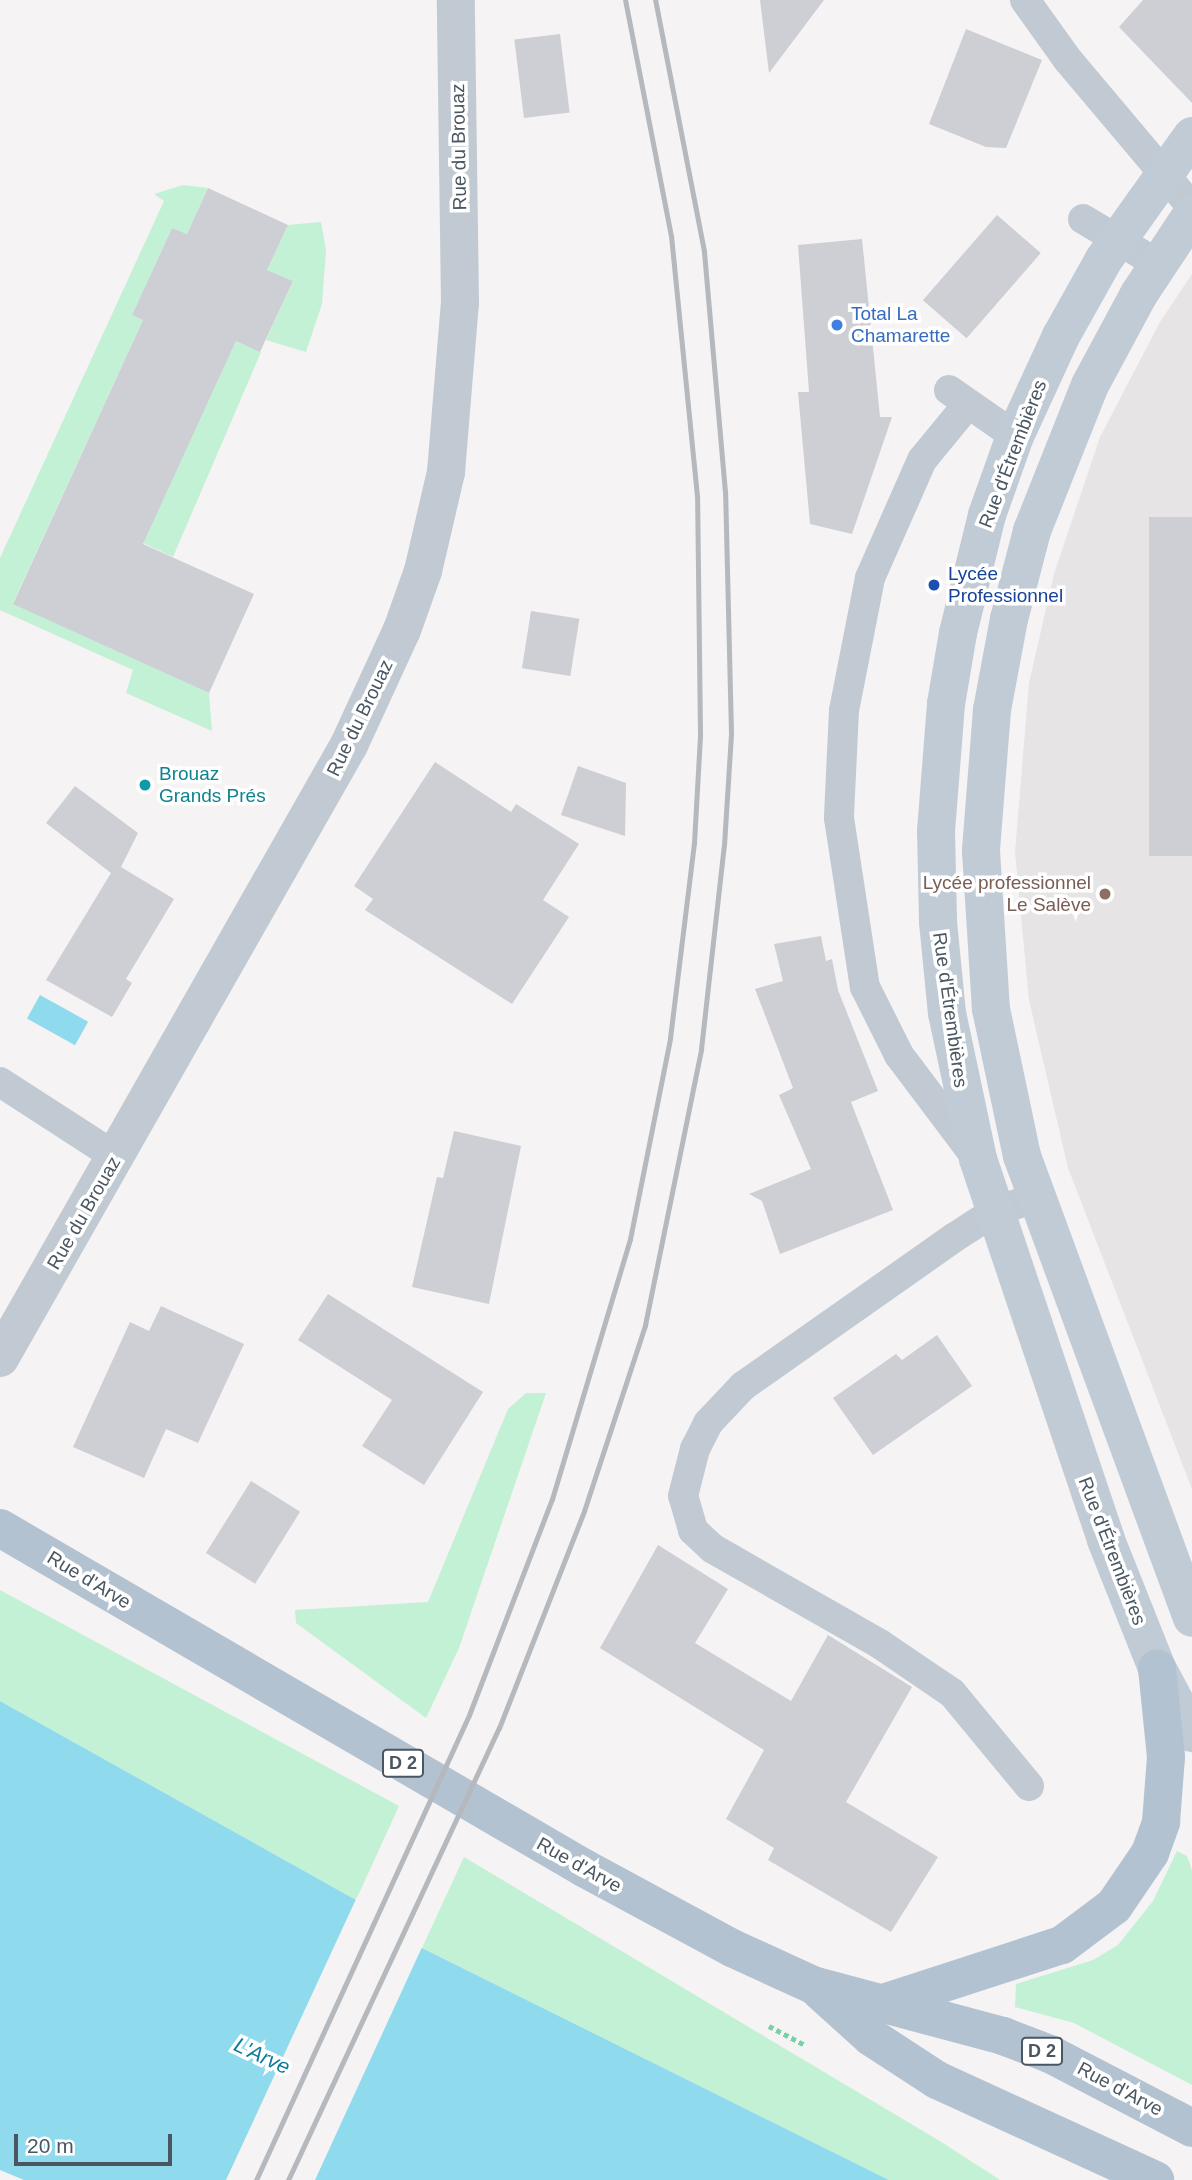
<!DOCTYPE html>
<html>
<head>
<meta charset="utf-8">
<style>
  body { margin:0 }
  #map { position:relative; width:1192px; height:2180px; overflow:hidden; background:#f5f3f3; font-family:Helvetica,sans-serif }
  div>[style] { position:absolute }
  .education>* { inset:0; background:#e6e4e5 }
  .green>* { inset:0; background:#c3f1d5 }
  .water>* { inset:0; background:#90daee; transform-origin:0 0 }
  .pier>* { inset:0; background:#f5f3f3 }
  .building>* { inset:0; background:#cdcfd5; transform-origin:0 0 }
  .path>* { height:4.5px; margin-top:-2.25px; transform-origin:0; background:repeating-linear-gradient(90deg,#7ad0a6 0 5px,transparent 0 8.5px) }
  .service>* { height:30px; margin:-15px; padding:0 15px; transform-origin:15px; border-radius:15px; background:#c1cad2 }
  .minor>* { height:38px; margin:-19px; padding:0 19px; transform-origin:19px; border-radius:19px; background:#c1cad2 }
  .secondary>* { height:38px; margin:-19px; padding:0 19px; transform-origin:19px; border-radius:19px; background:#c1cbd6 }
  .primary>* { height:38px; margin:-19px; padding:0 19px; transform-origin:19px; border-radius:19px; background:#b3c2d1 }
  .rail>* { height:5px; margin:-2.5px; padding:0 2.5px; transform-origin:2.5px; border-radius:2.5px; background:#b5b8bd }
  .dots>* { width:19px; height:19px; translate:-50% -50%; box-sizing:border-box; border:4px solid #fff; border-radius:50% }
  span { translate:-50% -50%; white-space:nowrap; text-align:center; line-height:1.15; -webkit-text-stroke:7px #fff; paint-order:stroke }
  .shield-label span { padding:2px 5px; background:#fff; border:2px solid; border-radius:5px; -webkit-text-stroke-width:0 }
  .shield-label { font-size:18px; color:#4a5661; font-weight:700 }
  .street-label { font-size:19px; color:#4a5661 }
  .shop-label { font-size:19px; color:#366cbe }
  .left { translate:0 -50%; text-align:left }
  .transit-label { font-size:19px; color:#164399 }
  .culture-label { font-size:19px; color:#0d838f }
  .education-label { font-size:19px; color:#785e54 }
  .right { translate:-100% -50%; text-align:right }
  .water-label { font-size:21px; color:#0c7c9b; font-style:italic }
  .scale { position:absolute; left:14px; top:2134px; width:158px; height:32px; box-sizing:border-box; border:4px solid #4a5661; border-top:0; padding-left:9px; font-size:21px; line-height:24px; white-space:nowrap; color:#4a5661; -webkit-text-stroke:5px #fff; paint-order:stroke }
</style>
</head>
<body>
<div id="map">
  <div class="education">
    <i style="clip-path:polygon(1192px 274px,1192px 1489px,1068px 1168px,1029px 1000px,1015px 852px,1029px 683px,1054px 574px,1100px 437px,1160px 322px)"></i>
  </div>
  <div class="green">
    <i style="clip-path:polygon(183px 185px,208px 188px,187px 234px,172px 228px,132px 315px,143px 320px,13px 603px,209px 693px,212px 731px,126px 693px,133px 670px,0 610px,0 558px,164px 201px,154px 194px)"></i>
    <i style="clip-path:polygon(321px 222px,326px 250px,322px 304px,306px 352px,266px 340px,293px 281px,267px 270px,288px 225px)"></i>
    <i style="clip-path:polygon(236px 341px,261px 352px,173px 557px,143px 543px)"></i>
    <i style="clip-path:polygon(526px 1393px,546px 1393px,459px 1648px,426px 1718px,296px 1623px,295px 1610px,428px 1602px,508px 1409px)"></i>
    <i style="clip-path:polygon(0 1590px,399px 1806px,356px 1900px,0 1701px)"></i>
    <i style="clip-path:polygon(1177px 1851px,1187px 1856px,1192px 1870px,1192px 2085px,1074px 2023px,1015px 2007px,1016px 1984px,1093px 1960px,1118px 1945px,1153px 1901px)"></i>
    <i style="clip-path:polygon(464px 1857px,943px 2143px,1000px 2180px,889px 2180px,422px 1948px)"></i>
  </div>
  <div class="water">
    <i style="left:40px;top:995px;width:55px;height:27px;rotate:29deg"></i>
    <i style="clip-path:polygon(0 1701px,356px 1900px,422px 1948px,889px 2180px,24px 2180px,0 2170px)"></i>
  </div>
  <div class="pier">
    <i style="clip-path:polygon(357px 1897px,423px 1945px,315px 2180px,226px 2180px)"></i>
  </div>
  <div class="building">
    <i style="clip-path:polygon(760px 0,824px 0,769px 73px)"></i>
    <i style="clip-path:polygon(1143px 0,1192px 0,1192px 103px,1119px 27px)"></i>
    <i style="clip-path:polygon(966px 29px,1042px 60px,1006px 148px,986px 147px,929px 124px)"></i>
    <i style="left:560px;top:34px;width:79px;height:46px;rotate:83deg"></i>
    <i style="clip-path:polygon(208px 188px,288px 225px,267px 270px,293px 281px,260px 352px,236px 341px,143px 544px,254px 594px,209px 693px,13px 604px,143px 320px,132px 315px,172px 228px,187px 234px)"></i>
    <i style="left:997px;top:215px;width:58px;height:113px;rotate:41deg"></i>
    <i style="clip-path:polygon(862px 239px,880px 417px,892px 417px,852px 534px,810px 524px,798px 392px,809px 392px,798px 245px)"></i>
    <i style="left:1149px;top:517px;width:43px;height:339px"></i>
    <i style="left:531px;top:611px;width:49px;height:58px;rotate:9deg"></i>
    <i style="clip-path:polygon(435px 762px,511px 812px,516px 804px,579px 844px,543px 900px,569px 917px,512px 1004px,365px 910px,373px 899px,354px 886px)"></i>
    <i style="clip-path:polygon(578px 766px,626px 783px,625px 836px,561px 815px)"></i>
    <i style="clip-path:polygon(75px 786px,138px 833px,121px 867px,174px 899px,126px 979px,132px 983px,112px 1017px,46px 980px,111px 873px,46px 823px)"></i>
    <i style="clip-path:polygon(821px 936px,826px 961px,832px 959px,838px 990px,878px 1091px,851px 1102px,893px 1210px,780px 1254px,762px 1201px,749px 1194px,811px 1169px,779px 1095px,793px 1088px,755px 989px,783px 981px,774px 944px)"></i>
    <i style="clip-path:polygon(454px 1131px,521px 1146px,489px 1304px,412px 1287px,437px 1177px,443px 1178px)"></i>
    <i style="clip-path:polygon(328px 1294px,483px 1392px,424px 1485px,362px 1446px,392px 1400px,298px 1340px)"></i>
    <i style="clip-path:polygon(161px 1306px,244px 1344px,198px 1443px,166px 1429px,144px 1478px,73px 1447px,130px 1322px,149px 1331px)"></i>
    <i style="clip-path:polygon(937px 1335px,972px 1386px,873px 1455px,833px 1398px,896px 1354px,902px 1360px)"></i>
    <i style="left:251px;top:1481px;width:58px;height:85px;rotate:32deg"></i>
    <i style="clip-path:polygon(658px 1545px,728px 1589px,695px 1643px,791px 1701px,828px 1635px,912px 1687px,846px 1802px,938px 1857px,891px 1932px,768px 1860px,774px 1848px,726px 1819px,764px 1750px,600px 1648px)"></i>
  </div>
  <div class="path">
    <i style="left:769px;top:2026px;width:41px;rotate:27.8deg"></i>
  </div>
  <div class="service">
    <i style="left:1025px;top:0;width:74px;rotate:54.4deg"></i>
    <i style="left:1068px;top:60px;width:192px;rotate:49.9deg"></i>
    <i style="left:1083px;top:219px;width:87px;rotate:31deg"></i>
    <i style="left:949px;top:390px;width:80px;rotate:34.9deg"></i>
    <i style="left:968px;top:404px;width:72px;rotate:129.4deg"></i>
    <i style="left:922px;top:460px;width:129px;rotate:113.8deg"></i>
    <i style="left:870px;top:578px;width:135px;rotate:101.1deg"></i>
    <i style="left:844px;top:710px;width:108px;rotate:92.7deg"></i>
    <i style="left:839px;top:818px;width:171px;rotate:81.3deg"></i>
    <i style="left:865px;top:987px;width:76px;rotate:63.4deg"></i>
    <i style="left:899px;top:1055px;width:126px;rotate:53deg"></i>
    <i style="left:0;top:1082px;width:138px;rotate:32.9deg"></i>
    <i style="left:1029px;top:1786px;width:121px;rotate:-129.6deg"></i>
    <i style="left:952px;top:1693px;width:87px;rotate:-145.8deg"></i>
    <i style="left:880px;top:1644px;width:193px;rotate:-150.3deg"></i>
    <i style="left:712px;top:1548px;width:26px;rotate:-137deg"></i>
    <i style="left:693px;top:1530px;width:35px;rotate:-106deg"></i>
    <i style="left:683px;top:1496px;width:49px;rotate:-75.7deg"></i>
    <i style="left:695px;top:1449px;width:29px;rotate:-63deg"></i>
    <i style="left:708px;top:1423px;width:51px;rotate:-46.6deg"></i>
    <i style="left:743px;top:1386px;width:259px;rotate:-35.1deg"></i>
    <i style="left:955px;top:1237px;width:46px;rotate:-32.7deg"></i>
    <i style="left:994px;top:1212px;width:42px;rotate:-19.3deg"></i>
  </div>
  <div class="minor">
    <i style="left:0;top:1358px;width:705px;rotate:-60.35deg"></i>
    <i style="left:349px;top:745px;width:127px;rotate:-65.3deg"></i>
    <i style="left:402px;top:630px;width:63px;rotate:-70.4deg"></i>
    <i style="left:423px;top:571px;width:102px;rotate:-76.9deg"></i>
    <i style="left:446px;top:472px;width:170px;rotate:-85.3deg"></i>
    <i style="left:460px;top:303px;width:303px;rotate:-90.8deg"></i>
  </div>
  <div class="secondary">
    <i style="left:1192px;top:136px;width:153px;rotate:125.5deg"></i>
    <i style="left:1103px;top:261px;width:86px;rotate:119.2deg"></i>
    <i style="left:1061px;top:336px;width:110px;rotate:114.7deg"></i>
    <i style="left:1015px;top:436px;width:84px;rotate:109.5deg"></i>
    <i style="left:987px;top:515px;width:122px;rotate:103.8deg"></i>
    <i style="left:958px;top:633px;width:72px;rotate:99.6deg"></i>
    <i style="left:946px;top:704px;width:127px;rotate:94.5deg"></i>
    <i style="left:936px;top:831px;width:91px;rotate:88.7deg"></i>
    <i style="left:938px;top:922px;width:91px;rotate:84.4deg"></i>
    <i style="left:947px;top:1013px;width:149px;rotate:78deg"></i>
    <i style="left:978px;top:1159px;width:402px;rotate:71.4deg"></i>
    <i style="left:1106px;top:1540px;width:138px;rotate:68.3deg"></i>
    <i style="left:1157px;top:1668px;width:74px;rotate:61.7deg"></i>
    <i style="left:1192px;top:214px;width:96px;rotate:123.5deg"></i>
    <i style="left:1139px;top:294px;width:103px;rotate:118.3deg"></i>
    <i style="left:1090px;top:385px;width:157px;rotate:111.7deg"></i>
    <i style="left:1032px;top:531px;width:91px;rotate:104.6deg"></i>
    <i style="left:1009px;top:619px;width:93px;rotate:100.6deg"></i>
    <i style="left:992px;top:710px;width:141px;rotate:94.5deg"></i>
    <i style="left:981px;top:851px;width:158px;rotate:86.4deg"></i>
    <i style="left:991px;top:1009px;width:150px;rotate:78.1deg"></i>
    <i style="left:1022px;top:1156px;width:492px;rotate:69.8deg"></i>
  </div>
  <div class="primary">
    <i style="left:0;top:1528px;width:676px;rotate:30.21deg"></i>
    <i style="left:584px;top:1868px;width:168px;rotate:28.4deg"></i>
    <i style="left:732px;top:1948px;width:89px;rotate:24.6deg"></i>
    <i style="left:813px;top:1985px;width:197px;rotate:15deg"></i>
    <i style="left:1003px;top:2036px;width:50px;rotate:21deg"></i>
    <i style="left:1050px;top:2054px;width:160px;rotate:27.5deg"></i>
    <i style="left:820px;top:1991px;width:69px;rotate:42deg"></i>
    <i style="left:871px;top:2037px;width:79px;rotate:33.1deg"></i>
    <i style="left:937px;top:2080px;width:240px;rotate:24.6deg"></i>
    <i style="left:883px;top:2003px;width:188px;rotate:-18deg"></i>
    <i style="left:1062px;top:1945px;width:65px;rotate:-36.9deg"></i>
    <i style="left:1114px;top:1906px;width:64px;rotate:-55.8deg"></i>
    <i style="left:1150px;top:1853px;width:33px;rotate:-70deg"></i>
    <i style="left:1161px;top:1822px;width:65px;rotate:-85.6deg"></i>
    <i style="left:1166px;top:1757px;width:89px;rotate:-95.8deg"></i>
  </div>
  <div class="rail">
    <i style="left:256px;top:2180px;width:511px;rotate:-65.39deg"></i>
    <i style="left:469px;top:1715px;width:231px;rotate:-69deg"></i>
    <i style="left:552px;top:1499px;width:271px;rotate:-73.3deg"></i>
    <i style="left:630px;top:1239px;width:205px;rotate:-78.7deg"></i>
    <i style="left:670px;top:1038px;width:196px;rotate:-83deg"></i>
    <i style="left:694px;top:843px;width:109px;rotate:-86.8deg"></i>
    <i style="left:700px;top:734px;width:238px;rotate:-90.7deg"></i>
    <i style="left:697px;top:496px;width:261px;rotate:-95.7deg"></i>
    <i style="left:671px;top:236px;width:240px;rotate:-101deg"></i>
    <i style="left:288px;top:2180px;width:499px;rotate:-65deg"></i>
    <i style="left:499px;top:1728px;width:233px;rotate:-68.6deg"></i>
    <i style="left:584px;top:1511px;width:196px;rotate:-71.8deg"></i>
    <i style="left:645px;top:1325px;width:282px;rotate:-78.5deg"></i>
    <i style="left:701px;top:1049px;width:205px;rotate:-83.6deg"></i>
    <i style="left:724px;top:845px;width:112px;rotate:-86.4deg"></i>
    <i style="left:731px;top:733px;width:241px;rotate:-91.4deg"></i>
    <i style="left:725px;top:492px;width:242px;rotate:-95deg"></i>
    <i style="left:704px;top:251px;width:256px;rotate:-101deg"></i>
  </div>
  <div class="dots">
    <i style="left:837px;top:325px;background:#3f7fe0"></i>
    <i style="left:934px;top:585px;background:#1a4fb4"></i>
    <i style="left:145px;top:785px;background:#0f9aa8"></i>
    <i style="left:1105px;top:894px;background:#8d6e63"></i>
  </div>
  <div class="shield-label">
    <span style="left:403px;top:1763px">D 2</span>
    <span style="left:1042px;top:2051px">D 2</span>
  </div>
  <div class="street-label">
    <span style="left:459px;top:147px;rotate:-91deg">Rue du Brouaz</span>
    <span style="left:1013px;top:454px;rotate:-69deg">Rue d'Étrembières</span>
    <span style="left:360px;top:718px;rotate:-64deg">Rue du Brouaz</span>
    <span style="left:950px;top:1010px;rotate:82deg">Rue d'Étrembières</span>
    <span style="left:84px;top:1213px;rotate:-60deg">Rue du Brouaz</span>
    <span style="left:1112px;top:1551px;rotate:69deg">Rue d'Étrembières</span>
    <span style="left:89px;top:1580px;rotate:31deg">Rue d'Arve</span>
    <span style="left:579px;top:1865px;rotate:29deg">Rue d'Arve</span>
    <span style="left:1120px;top:2089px;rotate:28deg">Rue d'Arve</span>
  </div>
  <div class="shop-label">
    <span class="left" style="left:851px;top:325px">Total La<br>Chamarette</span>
  </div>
  <div class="transit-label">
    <span class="left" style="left:948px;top:585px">Lycée<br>Professionnel</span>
  </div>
  <div class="culture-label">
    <span class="left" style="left:159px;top:785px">Brouaz<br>Grands Prés</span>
  </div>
  <div class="education-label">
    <span class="right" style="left:1091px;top:894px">Lycée professionnel<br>Le Salève</span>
  </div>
  <div class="water-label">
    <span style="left:262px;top:2056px;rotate:25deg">L'Arve</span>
  </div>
  <div class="scale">20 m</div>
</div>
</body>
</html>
